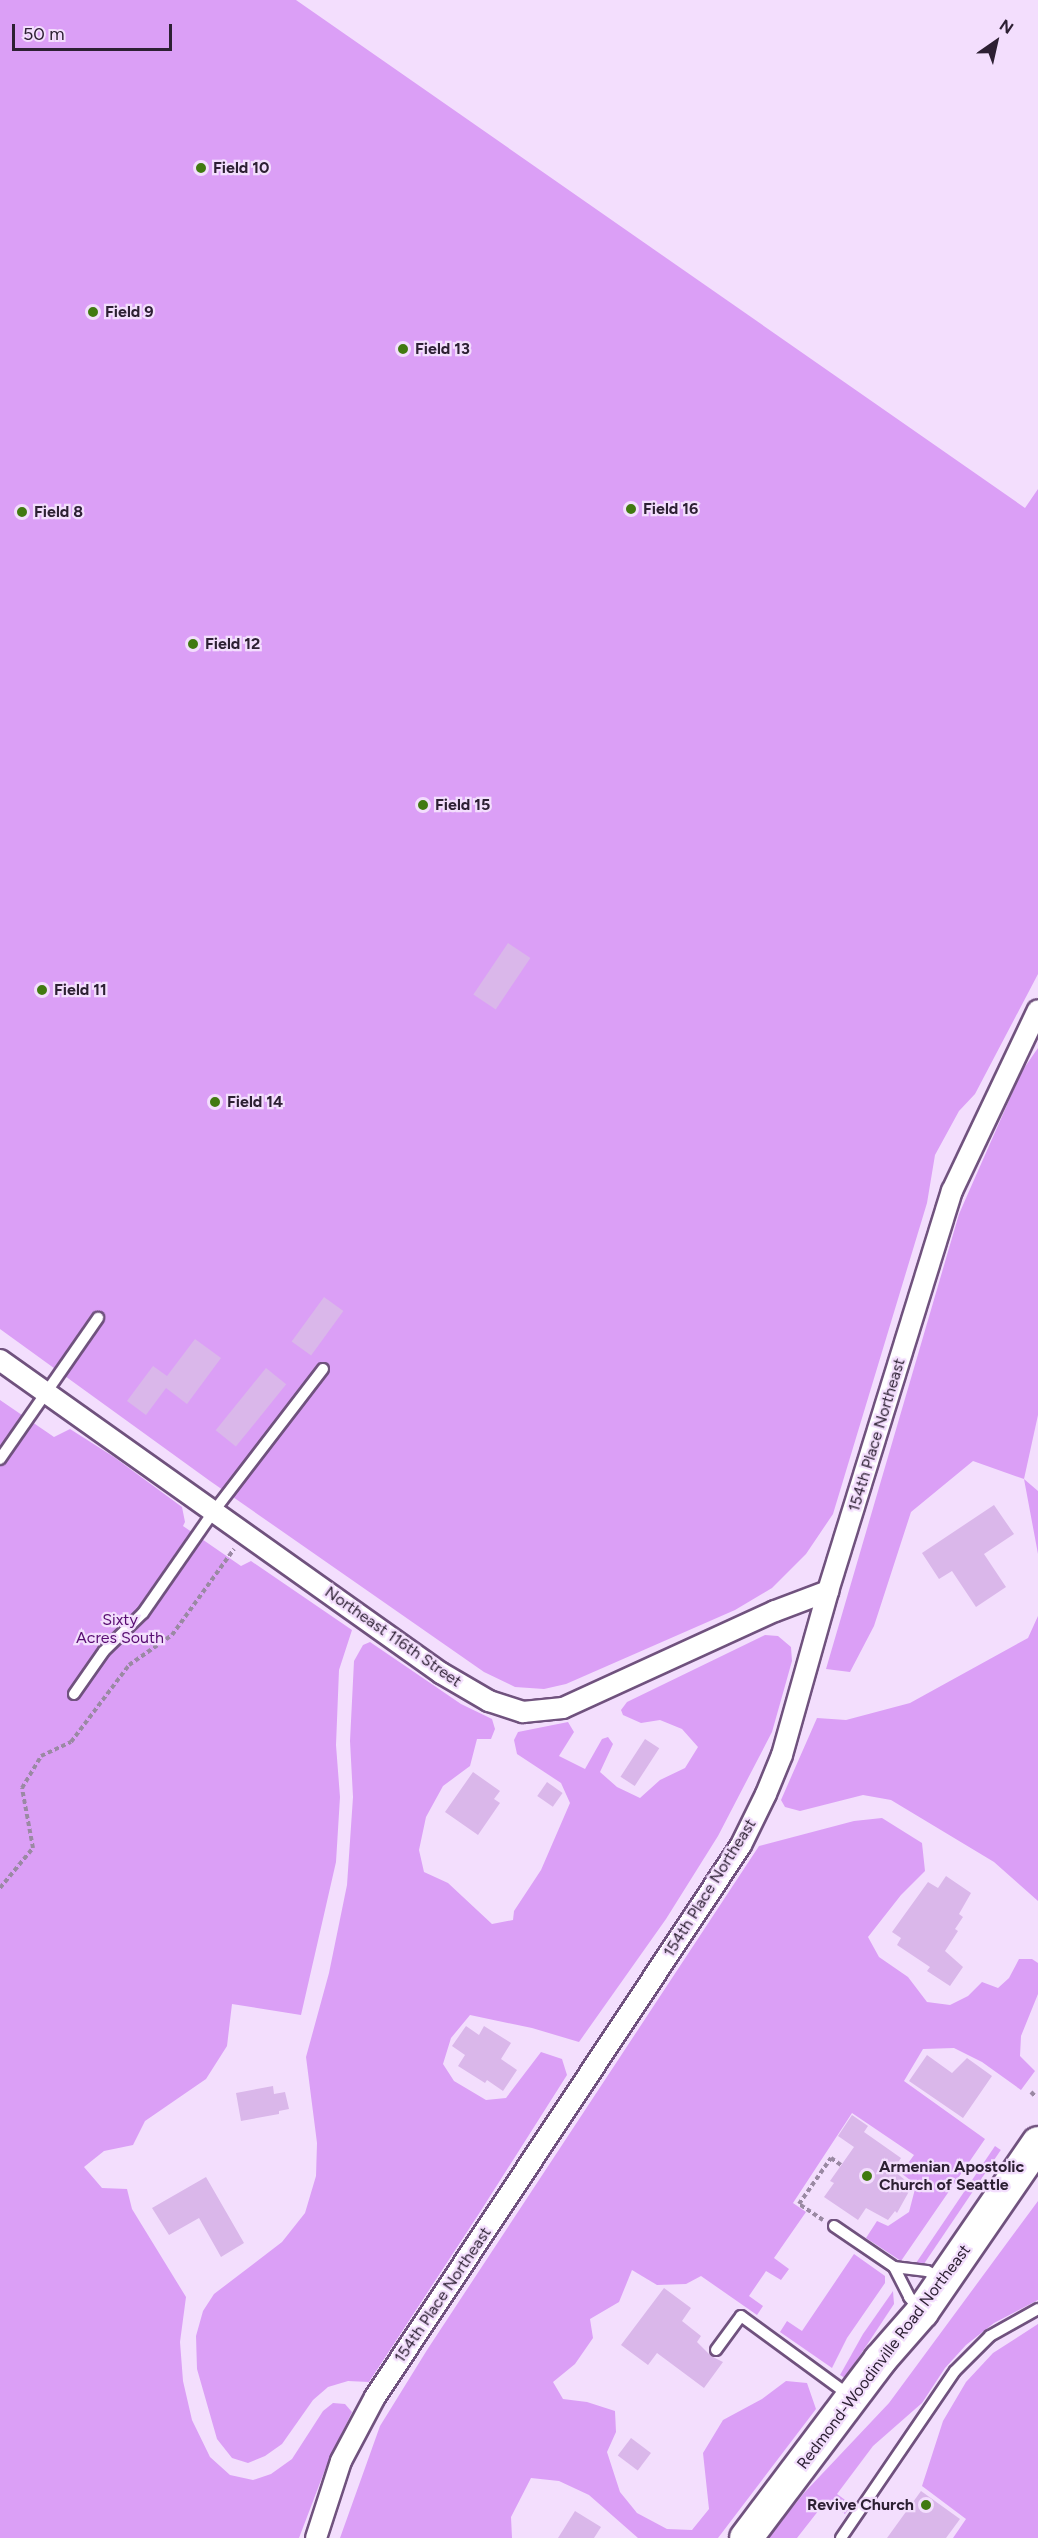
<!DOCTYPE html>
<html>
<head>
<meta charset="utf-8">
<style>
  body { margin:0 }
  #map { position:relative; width:1038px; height:2538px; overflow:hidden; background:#f3defd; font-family:Figtree,sans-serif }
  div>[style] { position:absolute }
  .green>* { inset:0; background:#db9ff6; transform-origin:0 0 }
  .building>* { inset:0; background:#dab7ea; transform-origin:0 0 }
  .path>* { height:4px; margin-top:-2px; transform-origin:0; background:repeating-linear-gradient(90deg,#9a89a3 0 4.5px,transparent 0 7.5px) }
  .roads { filter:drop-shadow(2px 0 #70527e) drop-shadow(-2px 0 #70527e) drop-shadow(0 2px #70527e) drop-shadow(0 -2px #70527e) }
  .lane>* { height:10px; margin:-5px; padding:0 5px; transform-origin:5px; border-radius:5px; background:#fff }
  .street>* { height:20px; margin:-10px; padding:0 10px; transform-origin:10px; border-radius:10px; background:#fff }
  .primary>* { height:32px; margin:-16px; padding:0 16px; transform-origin:16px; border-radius:16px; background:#fff }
  .dots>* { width:16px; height:16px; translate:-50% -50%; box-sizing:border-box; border:3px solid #f3defd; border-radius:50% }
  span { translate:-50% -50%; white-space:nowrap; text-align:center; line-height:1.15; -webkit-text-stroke:4.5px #f3defd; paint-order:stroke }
  .poi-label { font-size:16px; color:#2d2033; font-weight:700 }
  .left { translate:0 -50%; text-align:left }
  .right { translate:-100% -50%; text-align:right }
  .street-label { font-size:16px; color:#2d2033 }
  .park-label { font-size:16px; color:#580d72 }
  .north { position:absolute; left:966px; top:12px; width:60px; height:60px; -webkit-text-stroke:4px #f3defd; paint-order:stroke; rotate:34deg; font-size:16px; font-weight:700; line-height:24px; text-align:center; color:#2d2033 }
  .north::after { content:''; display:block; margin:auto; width:21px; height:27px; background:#2d2033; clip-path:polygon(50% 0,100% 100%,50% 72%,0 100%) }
  .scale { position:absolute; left:12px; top:24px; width:160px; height:27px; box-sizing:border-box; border:3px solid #2d2033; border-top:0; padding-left:8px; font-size:18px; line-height:21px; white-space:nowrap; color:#2d2033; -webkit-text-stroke:4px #f3defd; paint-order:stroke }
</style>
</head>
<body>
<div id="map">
  <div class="green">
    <i style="clip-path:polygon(0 0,296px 0,1025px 508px,1038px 489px,1038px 974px,975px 1094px,959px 1111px,935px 1155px,927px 1203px,833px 1514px,806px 1554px,772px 1588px,735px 1610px,566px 1684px,544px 1689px,515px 1687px,484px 1672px,210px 1481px,0 1329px)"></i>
    <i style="clip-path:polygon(1038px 1048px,1038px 1415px,1024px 1479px,1038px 1491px,1038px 1554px,1024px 1479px,973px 1461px,911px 1512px,874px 1626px,850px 1672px,826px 1669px,959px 1214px,1022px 1071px)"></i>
    <i style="clip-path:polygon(0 1400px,54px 1437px,70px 1429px,114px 1457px,182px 1507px,185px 1522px,183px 1526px,241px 1566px,251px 1561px,352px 1630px,339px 1670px,336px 1745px,340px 1797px,336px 1862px,301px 2015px,232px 2004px,227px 2046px,206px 2079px,145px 2121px,133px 2145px,104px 2151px,84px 2167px,102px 2188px,127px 2189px,132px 2209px,186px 2297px,180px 2342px,183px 2381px,192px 2420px,210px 2457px,230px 2475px,253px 2480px,271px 2474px,292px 2459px,323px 2411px,333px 2403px,345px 2404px,352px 2412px,326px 2467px,299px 2538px,0 2538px)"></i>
    <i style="clip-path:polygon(1038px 1616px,1038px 1901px,994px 1862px,891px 1800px,863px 1795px,800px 1811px,785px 1807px,781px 1800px,817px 1718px,846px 1720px,910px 1703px,1028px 1638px)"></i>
    <i style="clip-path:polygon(765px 1635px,778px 1636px,791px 1647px,792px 1661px,772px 1732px,718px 1836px,666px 1919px,579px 2042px,532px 2028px,470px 2015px,451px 2038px,443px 2064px,454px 2081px,486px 2100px,506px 2098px,541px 2052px,562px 2059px,567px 2075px,480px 2212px,369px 2382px,348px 2381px,328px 2387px,313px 2400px,282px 2444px,265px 2456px,248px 2463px,232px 2458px,217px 2439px,197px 2369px,196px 2336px,203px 2311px,214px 2294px,282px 2242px,305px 2213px,316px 2176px,317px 2143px,306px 2057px,329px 1973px,347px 1885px,353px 1797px,350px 1741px,354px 1661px,363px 1645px,370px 1642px,461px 1704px,492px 1719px,495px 1729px,491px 1739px,477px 1739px,470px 1766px,443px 1786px,426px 1817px,419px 1850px,424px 1872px,448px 1883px,492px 1924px,513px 1920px,514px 1911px,541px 1870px,570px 1803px,561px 1783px,517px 1754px,514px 1740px,518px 1732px,568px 1722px,574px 1732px,559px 1756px,585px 1769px,602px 1739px,608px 1737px,613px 1744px,600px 1772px,617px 1787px,640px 1798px,660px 1780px,685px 1768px,698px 1747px,682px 1729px,660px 1720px,641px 1723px,623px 1715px,621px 1710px,627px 1702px)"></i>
    <i style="clip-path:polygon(882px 1818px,922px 1843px,925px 1871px,901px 1895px,868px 1937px,879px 1957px,908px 1977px,927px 2002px,950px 2005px,968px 1996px,982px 1982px,998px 1988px,1009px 1978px,1019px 1959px,1032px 1959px,1038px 1963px,1038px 1994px,1021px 2036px,1020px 2056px,1035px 2071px,1021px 2090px,982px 2062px,954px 2048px,923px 2049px,904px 2081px,985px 2139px,901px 2261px,866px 2238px,877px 2221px,888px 2226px,909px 2212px,915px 2189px,910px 2180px,901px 2173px,914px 2155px,852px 2113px,793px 2203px,806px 2212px,774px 2258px,789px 2269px,781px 2280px,766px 2271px,749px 2296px,763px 2306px,757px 2315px,701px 2276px,686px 2284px,657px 2285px,632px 2270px,619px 2302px,590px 2319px,593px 2338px,575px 2364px,553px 2382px,563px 2399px,587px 2402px,615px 2411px,616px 2432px,607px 2452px,620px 2492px,637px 2513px,667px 2529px,692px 2530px,709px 2509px,703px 2453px,723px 2420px,762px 2399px,786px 2381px,807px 2383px,816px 2409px,718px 2538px,638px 2538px,589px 2495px,559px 2481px,531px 2478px,511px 2517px,512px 2538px,340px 2538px,380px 2426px,427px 2350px,759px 1846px,854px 1821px)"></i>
    <i style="left:995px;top:2146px;width:7px;height:143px;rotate:34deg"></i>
    <i style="clip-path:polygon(1038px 2201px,1038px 2300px,994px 2323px,966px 2345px,945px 2368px,922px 2403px,873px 2446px,837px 2494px,852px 2505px,845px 2514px,826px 2501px,797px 2538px,768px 2538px,804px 2493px,889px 2403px)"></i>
    <i style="clip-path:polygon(854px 2254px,885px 2276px,885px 2283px,847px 2338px,832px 2368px,780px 2332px,787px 2321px,802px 2331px)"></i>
    <i style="clip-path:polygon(893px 2291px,894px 2304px,845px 2378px,840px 2375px,863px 2334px)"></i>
    <i style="clip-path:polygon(1038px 2324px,1038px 2538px,953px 2538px,966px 2519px,922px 2486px,943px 2421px,966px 2382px,993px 2353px)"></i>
  </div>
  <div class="building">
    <i style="left:508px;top:943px;width:27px;height:62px;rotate:34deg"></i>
    <i style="left:324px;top:1297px;width:24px;height:55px;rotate:36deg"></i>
    <i style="clip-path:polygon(195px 1339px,221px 1358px,187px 1404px,166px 1388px,146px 1415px,127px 1401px,153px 1366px,167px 1376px)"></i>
    <i style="left:266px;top:1368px;width:26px;height:80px;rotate:39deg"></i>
    <i style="clip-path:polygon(994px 1505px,1014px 1534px,984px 1554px,1006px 1587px,976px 1607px,952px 1571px,939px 1579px,922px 1553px)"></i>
    <i style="left:645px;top:1739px;width:17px;height:45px;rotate:33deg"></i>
    <i style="clip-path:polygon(473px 1772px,500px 1791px,494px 1799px,500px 1803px,478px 1835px,445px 1812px)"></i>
    <i style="left:547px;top:1782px;width:19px;height:17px;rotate:35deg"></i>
    <i style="clip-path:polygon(946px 1876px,971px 1893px,959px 1914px,963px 1917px,955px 1929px,958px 1931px,945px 1951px,963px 1967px,950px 1986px,927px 1971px,930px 1967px,897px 1945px,901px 1938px,892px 1932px,928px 1882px,938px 1888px)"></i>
    <i style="clip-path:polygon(466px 2026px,479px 2035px,484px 2026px,511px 2043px,501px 2059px,517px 2070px,503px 2091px,487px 2080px,485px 2083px,458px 2066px,465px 2055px,452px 2046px)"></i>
    <i style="clip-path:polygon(927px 2055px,952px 2073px,967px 2058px,992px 2076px,963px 2118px,909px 2081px)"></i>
    <i style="clip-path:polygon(273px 2086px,274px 2094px,285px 2092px,289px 2109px,279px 2111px,279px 2114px,241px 2121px,236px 2093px)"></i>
    <i style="clip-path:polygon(852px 2115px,868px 2126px,864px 2132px,901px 2158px,893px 2170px,912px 2186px,897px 2213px,895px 2211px,888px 2220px,866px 2208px,858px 2220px,824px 2197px,834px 2183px,830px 2181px,854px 2147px,838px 2136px)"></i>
    <i style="clip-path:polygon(206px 2177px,244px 2243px,221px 2257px,199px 2218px,169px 2235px,152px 2208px)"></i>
    <i style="clip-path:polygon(664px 2288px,691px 2308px,682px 2321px,701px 2336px,697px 2342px,711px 2356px,723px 2362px,704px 2388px,657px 2353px,648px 2365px,621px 2345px)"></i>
    <i style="left:631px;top:2438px;width:25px;height:22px;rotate:37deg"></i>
    <i style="clip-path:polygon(921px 2491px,960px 2519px,946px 2538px,887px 2538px)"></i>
    <i style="clip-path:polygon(575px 2511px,601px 2527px,594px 2538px,558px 2538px)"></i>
  </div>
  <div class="path">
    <i style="left:0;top:1888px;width:52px;rotate:-50.5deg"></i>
    <i style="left:33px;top:1848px;width:61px;rotate:-100.4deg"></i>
    <i style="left:22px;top:1788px;width:37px;rotate:-59deg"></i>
    <i style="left:41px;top:1756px;width:33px;rotate:-25deg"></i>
    <i style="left:71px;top:1742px;width:96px;rotate:-53deg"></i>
    <i style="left:129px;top:1665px;width:52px;rotate:-34.9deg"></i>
    <i style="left:172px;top:1635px;width:106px;rotate:-54.2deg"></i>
    <i style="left:1031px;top:2092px;width:6px;rotate:45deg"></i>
    <i style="left:823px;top:2220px;width:29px;rotate:-146deg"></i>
    <i style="left:799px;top:2204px;width:56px;rotate:-55.2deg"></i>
    <i style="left:831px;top:2158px;width:12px;rotate:35deg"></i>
  </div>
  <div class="roads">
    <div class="lane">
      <i style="left:0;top:1459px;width:172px;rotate:-55.2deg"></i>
      <i style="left:74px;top:1694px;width:52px;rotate:-55.1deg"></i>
      <i style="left:104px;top:1651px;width:54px;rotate:-44.3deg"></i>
      <i style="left:143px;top:1613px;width:124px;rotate:-55.2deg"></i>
      <i style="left:214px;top:1511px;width:179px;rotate:-52.5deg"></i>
      <i style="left:834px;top:2226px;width:73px;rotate:34.3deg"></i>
      <i style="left:894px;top:2267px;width:33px;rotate:7deg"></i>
      <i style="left:927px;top:2271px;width:17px;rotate:28deg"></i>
      <i style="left:894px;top:2267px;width:34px;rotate:63deg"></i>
      <i style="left:909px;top:2297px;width:17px;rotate:50deg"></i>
      <i style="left:716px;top:2350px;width:42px;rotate:-53.7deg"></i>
      <i style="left:741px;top:2316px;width:134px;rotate:36.2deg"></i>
      <i style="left:841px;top:2538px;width:202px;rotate:-55.7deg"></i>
      <i style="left:955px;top:2371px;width:49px;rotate:-45deg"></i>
      <i style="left:990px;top:2336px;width:55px;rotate:-29.4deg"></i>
    </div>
    <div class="street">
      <i style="left:0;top:1360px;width:541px;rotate:35.37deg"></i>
      <i style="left:441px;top:1673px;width:56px;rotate:30.3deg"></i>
      <i style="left:489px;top:1701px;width:36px;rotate:18deg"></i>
      <i style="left:523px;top:1712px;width:40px;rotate:-5.7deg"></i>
      <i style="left:563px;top:1708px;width:233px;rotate:-24.6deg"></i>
      <i style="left:775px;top:1611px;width:57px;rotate:-20.7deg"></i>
      <i style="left:316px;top:2538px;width:81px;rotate:-72deg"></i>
      <i style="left:341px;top:2461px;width:72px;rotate:-62deg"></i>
      <i style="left:375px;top:2397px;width:662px;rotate:-56.45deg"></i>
      <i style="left:741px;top:1845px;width:57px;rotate:-63.9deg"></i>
      <i style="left:766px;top:1794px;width:42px;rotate:-67.7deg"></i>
      <i style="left:782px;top:1755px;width:170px;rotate:-74.3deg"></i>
      <i style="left:828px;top:1591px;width:419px;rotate:-72.8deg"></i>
      <i style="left:952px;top:1191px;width:200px;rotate:-64.6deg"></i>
    </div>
    <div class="primary">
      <i style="left:746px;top:2538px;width:223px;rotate:-53deg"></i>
      <i style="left:880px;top:2360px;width:64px;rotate:-48.8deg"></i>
      <i style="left:922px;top:2312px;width:205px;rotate:-55.5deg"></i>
    </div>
  </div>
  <div class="dots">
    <i style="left:201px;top:168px;background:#417a10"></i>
    <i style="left:93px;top:312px;background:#417a10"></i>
    <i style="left:403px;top:349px;background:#417a10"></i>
    <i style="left:631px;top:509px;background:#417a10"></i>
    <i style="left:22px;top:512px;background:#417a10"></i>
    <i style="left:193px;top:644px;background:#417a10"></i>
    <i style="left:423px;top:805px;background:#417a10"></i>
    <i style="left:42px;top:990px;background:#417a10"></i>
    <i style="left:215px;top:1102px;background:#417a10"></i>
    <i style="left:867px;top:2176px;background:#417a10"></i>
    <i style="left:926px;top:2505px;background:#417a10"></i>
  </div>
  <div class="poi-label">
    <span class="left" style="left:213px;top:168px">Field 10</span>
    <span class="left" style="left:105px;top:312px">Field 9</span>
    <span class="left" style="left:415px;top:349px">Field 13</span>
    <span class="left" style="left:643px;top:509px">Field 16</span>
    <span class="left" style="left:34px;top:512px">Field 8</span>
    <span class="left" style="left:205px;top:644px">Field 12</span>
    <span class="left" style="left:435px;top:805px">Field 15</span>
    <span class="left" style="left:54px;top:990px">Field 11</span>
    <span class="left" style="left:227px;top:1102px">Field 14</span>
    <span class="left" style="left:879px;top:2176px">Armenian Apostolic<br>Church of Seattle</span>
    <span class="right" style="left:914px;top:2505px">Revive Church</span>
  </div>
  <div class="street-label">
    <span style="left:877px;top:1435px;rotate:-73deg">154th Place Northeast</span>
    <span style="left:393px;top:1637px;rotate:35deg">Northeast 116th Street</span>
    <span style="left:710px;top:1888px;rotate:-58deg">154th Place Northeast</span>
    <span style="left:443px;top:2295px;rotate:-56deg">154th Place Northeast</span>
    <span style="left:884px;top:2357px;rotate:-53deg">Redmond-Woodinville Road Northeast</span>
  </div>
  <div class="park-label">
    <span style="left:120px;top:1629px">Sixty<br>Acres South</span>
  </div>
  <div class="north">N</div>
  <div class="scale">50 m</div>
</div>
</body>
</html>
